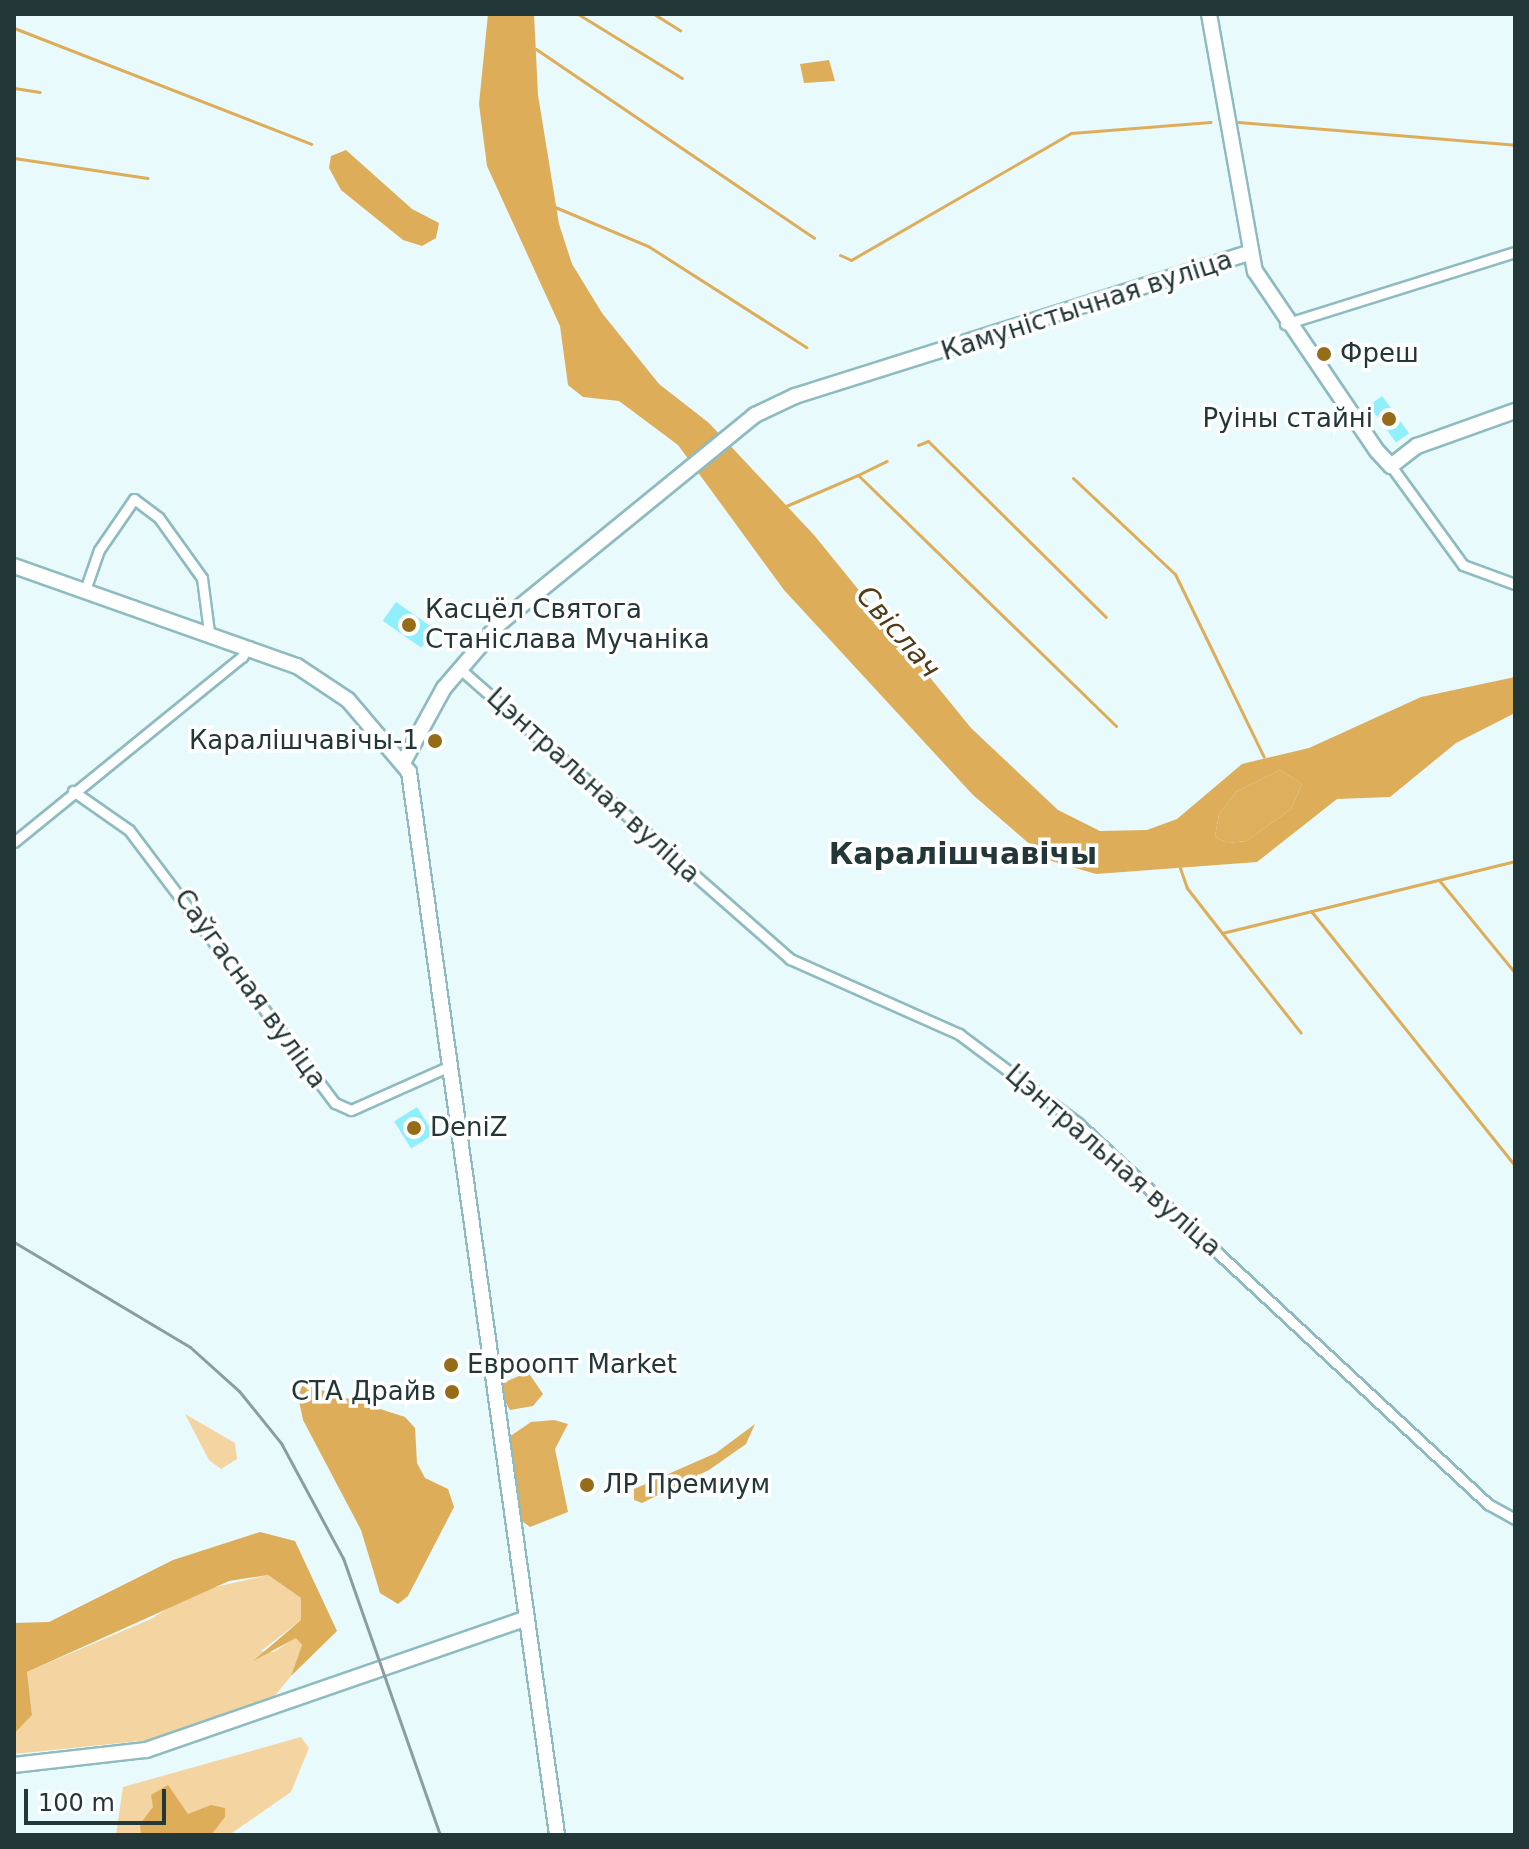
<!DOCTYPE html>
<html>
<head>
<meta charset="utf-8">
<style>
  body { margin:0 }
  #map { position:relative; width:1529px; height:1849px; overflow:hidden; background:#e8fafc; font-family:"DejaVu Sans",sans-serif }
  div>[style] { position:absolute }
  .green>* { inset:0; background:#f4d4a1 }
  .forest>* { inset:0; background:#deaf5c }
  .water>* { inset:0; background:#ddad5a }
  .stream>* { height:3px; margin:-1.5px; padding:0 1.5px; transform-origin:1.5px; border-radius:1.5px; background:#ddad5a }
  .building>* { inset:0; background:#8feffa; transform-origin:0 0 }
  .roads { filter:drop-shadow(2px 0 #8ebbc0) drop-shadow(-2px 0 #8ebbc0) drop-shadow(0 2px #8ebbc0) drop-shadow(0 -2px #8ebbc0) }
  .street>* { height:9px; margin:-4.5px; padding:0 4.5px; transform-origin:4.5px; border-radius:4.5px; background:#fff }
  .secondary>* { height:14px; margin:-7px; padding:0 7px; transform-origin:7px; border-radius:7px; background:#fff }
  .rail>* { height:3px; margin:-1.5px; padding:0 1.5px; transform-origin:1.5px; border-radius:1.5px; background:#8a9d9f }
  .dots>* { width:22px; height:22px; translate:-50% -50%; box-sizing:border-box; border:4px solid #fff; border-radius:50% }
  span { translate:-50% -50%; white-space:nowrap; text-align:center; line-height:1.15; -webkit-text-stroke:7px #fff; paint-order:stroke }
  .street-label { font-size:26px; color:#233638 }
  .poi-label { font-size:26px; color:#233638 }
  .left { translate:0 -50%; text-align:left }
  .right { translate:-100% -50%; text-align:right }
  .water-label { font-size:28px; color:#503c18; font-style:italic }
  .quarter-label { font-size:30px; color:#233638; font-weight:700 }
  .frame { position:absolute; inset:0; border:16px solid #233638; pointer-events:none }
  .scale { position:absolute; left:24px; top:1789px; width:142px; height:36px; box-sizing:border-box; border:4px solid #233638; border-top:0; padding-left:10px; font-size:24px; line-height:28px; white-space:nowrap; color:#233638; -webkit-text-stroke:6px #fff; paint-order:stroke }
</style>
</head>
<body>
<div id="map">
  <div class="green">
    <i style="clip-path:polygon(185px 1414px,235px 1443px,237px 1459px,221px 1469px,209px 1460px)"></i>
    <i style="clip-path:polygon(268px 1575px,301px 1598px,301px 1620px,261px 1651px,274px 1652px,296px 1637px,302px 1645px,291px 1676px,272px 1699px,149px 1740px,14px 1754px,14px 1734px,32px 1715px,27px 1672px,151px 1619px,194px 1592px)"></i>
    <i style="clip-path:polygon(301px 1737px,309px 1748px,291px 1792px,229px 1835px,116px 1835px,123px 1787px)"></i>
  </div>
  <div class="forest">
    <i style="clip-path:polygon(1280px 770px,1302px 784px,1291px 809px,1247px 841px,1227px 843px,1215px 837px,1219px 814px,1237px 791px)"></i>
    <i style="clip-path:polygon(528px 1372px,543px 1394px,533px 1406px,510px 1410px,500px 1393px,503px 1383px)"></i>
    <i style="clip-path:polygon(554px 1420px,568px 1424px,555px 1449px,568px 1512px,530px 1527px,522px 1521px,509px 1437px,531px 1422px)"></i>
    <i style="clip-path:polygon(755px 1424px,746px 1444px,709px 1470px,642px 1503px,634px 1500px,634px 1489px,716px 1453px)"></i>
  </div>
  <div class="water">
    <i style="clip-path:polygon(evenodd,488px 14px,534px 14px,538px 95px,559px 224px,572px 264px,602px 313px,659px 384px,709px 423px,814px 535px,971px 728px,1058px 810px,1100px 831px,1147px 830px,1177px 819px,1242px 764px,1309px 748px,1421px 697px,1515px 677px,1515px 713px,1456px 743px,1390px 797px,1337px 799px,1257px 862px,1096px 874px,1048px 860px,973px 795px,784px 590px,678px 445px,619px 401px,583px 397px,568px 385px,560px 326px,487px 166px,479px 104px,488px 14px,1280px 770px,1302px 784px,1291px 809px,1247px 841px,1227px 843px,1215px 837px,1219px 814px,1237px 791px,1280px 770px)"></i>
    <i style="clip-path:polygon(829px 60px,835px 81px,804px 83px,800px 64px)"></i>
    <i style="clip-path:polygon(346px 150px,412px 209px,439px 223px,436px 238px,422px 246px,403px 240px,341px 190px,329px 168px,331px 156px)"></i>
    <i style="clip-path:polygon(303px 1384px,405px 1417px,415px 1428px,417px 1463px,425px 1478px,448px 1489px,454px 1507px,408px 1596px,398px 1604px,380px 1593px,361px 1530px,303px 1420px,298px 1396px)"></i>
    <i style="clip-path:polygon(260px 1532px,295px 1541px,337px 1631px,291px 1676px,302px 1645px,296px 1638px,253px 1661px,301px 1620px,301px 1598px,268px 1575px,229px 1581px,27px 1672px,32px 1715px,14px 1734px,14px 1623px,49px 1622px,173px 1560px)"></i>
    <i style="clip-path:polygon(168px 1785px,188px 1814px,211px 1805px,225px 1808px,225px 1817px,211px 1835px,141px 1835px,140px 1824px,153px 1807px,151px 1795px)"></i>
  </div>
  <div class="stream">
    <i style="left:578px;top:14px;width:122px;rotate:31.6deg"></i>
    <i style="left:654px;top:14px;width:31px;rotate:32deg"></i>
    <i style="left:14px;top:28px;width:319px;rotate:21.3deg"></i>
    <i style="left:536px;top:49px;width:336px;rotate:34.2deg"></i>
    <i style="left:14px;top:88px;width:26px;rotate:9deg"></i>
    <i style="left:1238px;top:122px;width:278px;rotate:4.7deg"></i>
    <i style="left:14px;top:158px;width:135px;rotate:8.5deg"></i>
    <i style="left:555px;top:207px;width:101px;rotate:22.8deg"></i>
    <i style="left:648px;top:246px;width:188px;rotate:32.6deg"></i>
    <i style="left:840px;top:255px;width:12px;rotate:24deg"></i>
    <i style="left:851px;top:260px;width:254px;rotate:-30deg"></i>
    <i style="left:1071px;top:133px;width:140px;rotate:-4.5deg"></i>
    <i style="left:918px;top:445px;width:11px;rotate:-22deg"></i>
    <i style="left:928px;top:441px;width:250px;rotate:44.7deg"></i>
    <i style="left:858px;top:475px;width:32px;rotate:-26deg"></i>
    <i style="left:1073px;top:478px;width:140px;rotate:43.3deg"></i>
    <i style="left:1175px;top:574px;width:203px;rotate:64.1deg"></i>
    <i style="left:786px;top:506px;width:78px;rotate:-23.3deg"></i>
    <i style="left:858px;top:475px;width:360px;rotate:44.2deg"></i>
    <i style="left:1180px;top:868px;width:21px;rotate:71deg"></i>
    <i style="left:1187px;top:888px;width:57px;rotate:52.1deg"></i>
    <i style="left:1222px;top:933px;width:302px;rotate:-13.8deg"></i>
    <i style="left:1439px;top:880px;width:120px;rotate:50.7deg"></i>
    <i style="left:1311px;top:911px;width:327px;rotate:51.3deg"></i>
    <i style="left:1222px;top:933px;width:127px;rotate:51.7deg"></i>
  </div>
  <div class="building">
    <i style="left:1382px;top:396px;width:46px;height:16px;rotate:54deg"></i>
    <i style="left:396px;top:602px;width:47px;height:23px;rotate:35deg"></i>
    <i style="left:417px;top:1107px;width:32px;height:27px;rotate:58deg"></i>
  </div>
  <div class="roads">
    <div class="street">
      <i style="left:1285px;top:324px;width:241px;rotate:-17.4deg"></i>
      <i style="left:1391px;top:466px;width:122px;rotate:54deg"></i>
      <i style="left:1463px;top:565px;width:55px;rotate:20.1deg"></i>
      <i style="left:85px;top:590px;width:42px;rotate:-70.7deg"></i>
      <i style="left:99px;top:550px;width:62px;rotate:-55.5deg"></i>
      <i style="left:134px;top:499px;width:31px;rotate:37deg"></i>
      <i style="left:159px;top:518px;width:74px;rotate:54.4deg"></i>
      <i style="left:202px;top:578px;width:54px;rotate:82.6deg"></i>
      <i style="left:459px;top:668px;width:441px;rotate:41.3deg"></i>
      <i style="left:790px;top:959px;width:185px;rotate:23.9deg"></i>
      <i style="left:959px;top:1034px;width:149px;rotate:36.8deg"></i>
      <i style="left:1078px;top:1123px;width:560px;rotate:42.9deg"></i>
      <i style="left:1488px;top:1504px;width:31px;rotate:29deg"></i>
      <i style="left:73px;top:791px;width:68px;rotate:34.9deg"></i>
      <i style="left:129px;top:830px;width:342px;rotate:53deg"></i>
      <i style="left:335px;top:1103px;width:17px;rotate:24deg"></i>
      <i style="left:351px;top:1110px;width:108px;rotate:-24deg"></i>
      <i style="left:14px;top:842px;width:294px;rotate:-39.1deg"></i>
      <i style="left:242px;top:657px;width:13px;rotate:-58deg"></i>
    </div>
    <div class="secondary">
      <i style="left:1209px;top:14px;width:261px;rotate:79.9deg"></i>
      <i style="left:1255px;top:271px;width:217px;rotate:55.9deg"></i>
      <i style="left:1377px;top:451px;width:21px;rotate:47deg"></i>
      <i style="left:1391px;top:466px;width:33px;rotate:-38deg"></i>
      <i style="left:1417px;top:446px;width:104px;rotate:-19.7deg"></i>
      <i style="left:14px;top:566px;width:300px;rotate:19.5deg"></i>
      <i style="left:297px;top:666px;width:61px;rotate:33.7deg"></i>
      <i style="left:348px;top:700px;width:94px;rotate:49.7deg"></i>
      <i style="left:409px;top:772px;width:1073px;rotate:82.07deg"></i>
      <i style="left:404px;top:761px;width:83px;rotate:-61.3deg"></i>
      <i style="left:444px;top:688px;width:86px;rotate:-49.3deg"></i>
      <i style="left:500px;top:623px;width:329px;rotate:-39.2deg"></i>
      <i style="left:755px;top:415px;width:44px;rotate:-25.4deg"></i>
      <i style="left:795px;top:396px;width:476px;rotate:-17.5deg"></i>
      <i style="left:14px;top:1765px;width:133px;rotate:-6.5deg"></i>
      <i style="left:146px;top:1750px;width:400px;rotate:-19.1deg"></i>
    </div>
  </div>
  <div class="rail">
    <i style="left:14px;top:1242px;width:205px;rotate:30.8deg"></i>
    <i style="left:190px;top:1347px;width:66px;rotate:41.9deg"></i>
    <i style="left:239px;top:1391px;width:67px;rotate:51.1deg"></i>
    <i style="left:281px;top:1443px;width:131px;rotate:61.7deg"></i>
    <i style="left:343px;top:1558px;width:293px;rotate:70.7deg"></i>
  </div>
  <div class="dots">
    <i style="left:1324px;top:354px;background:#966c18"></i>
    <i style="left:1389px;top:419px;background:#966c18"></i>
    <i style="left:409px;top:625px;background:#966c18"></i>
    <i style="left:435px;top:741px;background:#966c18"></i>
    <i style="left:414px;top:1128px;background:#966c18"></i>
    <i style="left:451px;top:1365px;background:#966c18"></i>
    <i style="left:452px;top:1392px;background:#966c18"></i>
    <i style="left:587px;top:1485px;background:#966c18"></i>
  </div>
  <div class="street-label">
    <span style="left:1087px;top:306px;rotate:-18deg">Камуністычная вуліца</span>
    <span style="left:593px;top:786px;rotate:42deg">Цэнтральная вуліца</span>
    <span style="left:250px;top:989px;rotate:54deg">Саўгасная вуліца</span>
    <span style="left:1113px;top:1161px;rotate:41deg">Цэнтральная вуліца</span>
  </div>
  <div class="poi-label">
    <span class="left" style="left:1340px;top:354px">Фреш</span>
    <span class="right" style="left:1373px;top:419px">Руіны стайні</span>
    <span class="left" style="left:425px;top:625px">Касцёл Святога<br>Станіслава Мучаніка</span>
    <span class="right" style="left:419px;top:741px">Каралішчавічы-1</span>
    <span class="left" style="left:430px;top:1128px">DeniZ</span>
    <span class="left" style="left:467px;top:1365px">Евроопт Market</span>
    <span class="right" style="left:436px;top:1392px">СТА Драйв</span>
    <span class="left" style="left:603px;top:1485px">ЛР Премиум</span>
  </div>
  <div class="water-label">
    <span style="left:898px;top:632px;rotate:49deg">Свіслач</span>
  </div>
  <div class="quarter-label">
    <span style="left:963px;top:854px">Каралішчавічы</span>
  </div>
  <div class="frame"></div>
  <div class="scale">100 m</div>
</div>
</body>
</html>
